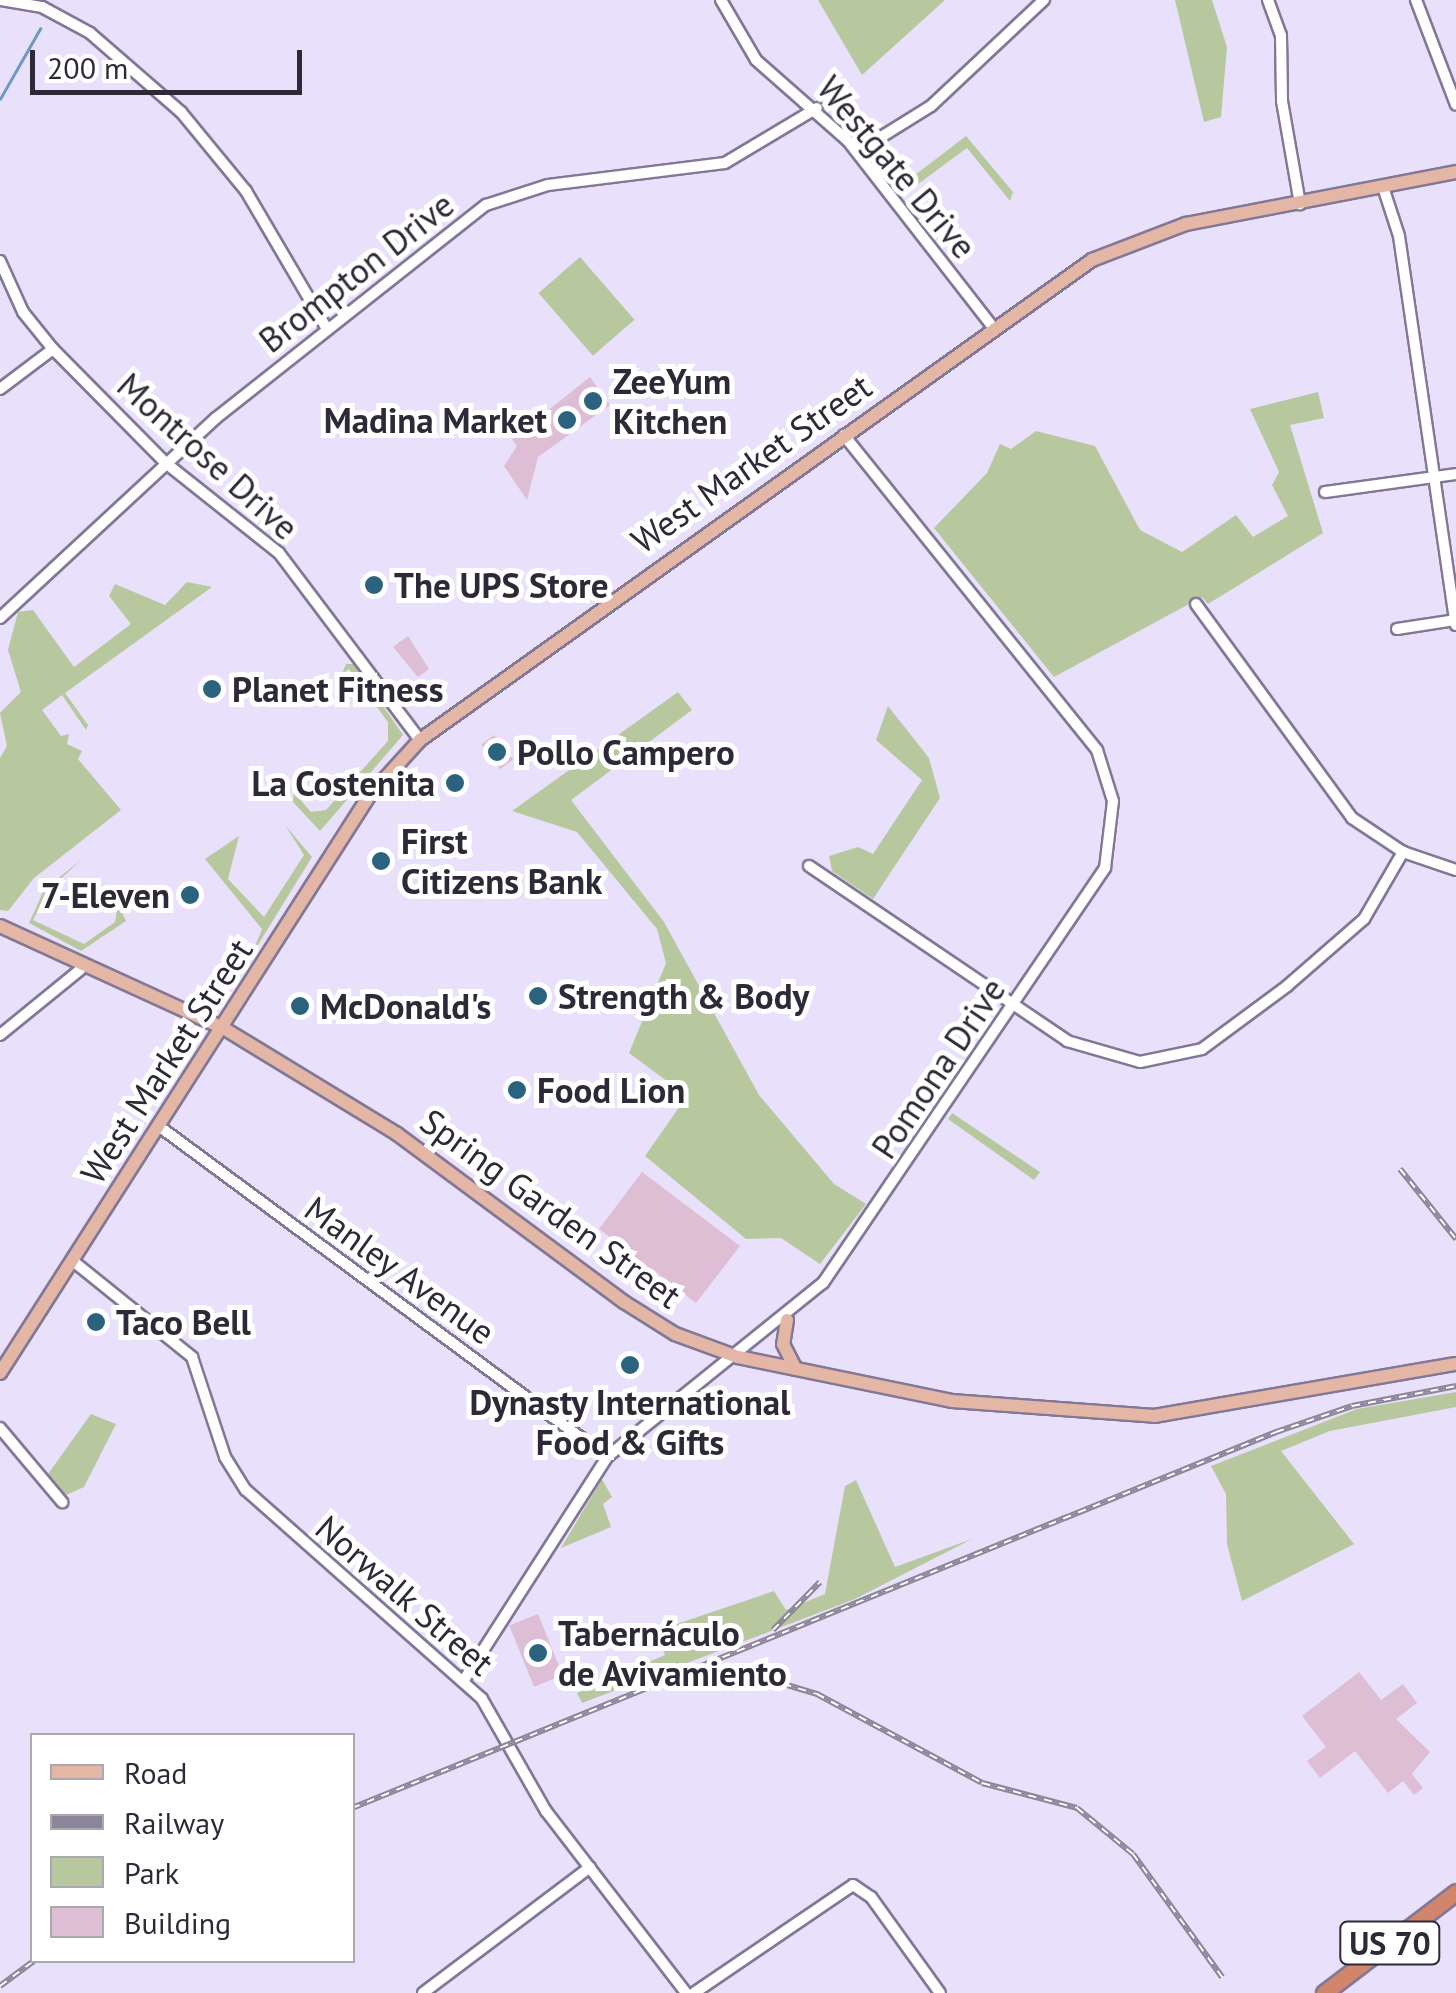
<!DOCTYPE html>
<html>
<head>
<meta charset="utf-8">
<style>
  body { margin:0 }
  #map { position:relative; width:1456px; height:1993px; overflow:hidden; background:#e9e0fb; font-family:"PT Sans",sans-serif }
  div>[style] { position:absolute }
  .green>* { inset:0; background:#b7c89f; transform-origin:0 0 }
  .stream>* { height:2.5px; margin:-1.25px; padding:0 1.25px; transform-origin:1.25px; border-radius:1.25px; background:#6e99be }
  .building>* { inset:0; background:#ddbed4; transform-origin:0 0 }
  .roads { filter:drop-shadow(2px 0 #827896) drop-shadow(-2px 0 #827896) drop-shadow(0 2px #827896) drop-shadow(0 -2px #827896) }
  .minor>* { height:10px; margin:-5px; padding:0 5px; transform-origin:5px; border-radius:5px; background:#fff }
  .major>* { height:12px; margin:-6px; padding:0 6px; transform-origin:6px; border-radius:6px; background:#e3b6a6 }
  .highway>* { height:15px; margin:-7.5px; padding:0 7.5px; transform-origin:7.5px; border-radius:7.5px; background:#d1866b }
  .rail>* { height:6px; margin-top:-3px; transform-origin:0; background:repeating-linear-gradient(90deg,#fff 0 8px,#8c8599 0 16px); box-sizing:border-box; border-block:2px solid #8c8599 }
  .dots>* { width:28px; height:28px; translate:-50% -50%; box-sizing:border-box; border:5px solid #fff; border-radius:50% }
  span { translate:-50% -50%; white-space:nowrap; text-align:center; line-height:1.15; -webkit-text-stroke:10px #fff; paint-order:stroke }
  .shield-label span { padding:2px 8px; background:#fff; border:2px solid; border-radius:8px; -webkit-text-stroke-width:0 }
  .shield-label { font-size:32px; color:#2d2936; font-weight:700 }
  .street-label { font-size:35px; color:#2d2936 }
  .poi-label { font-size:35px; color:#2d2936; font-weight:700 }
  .left { translate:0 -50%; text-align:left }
  .right { translate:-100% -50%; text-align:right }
  .legend { position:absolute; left:30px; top:1733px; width:325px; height:230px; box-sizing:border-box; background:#fff; border:2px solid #aba9af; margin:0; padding:12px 18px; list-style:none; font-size:30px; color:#2d2936 }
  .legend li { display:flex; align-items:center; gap:20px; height:50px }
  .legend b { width:50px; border:2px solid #aba9af }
  .scale { position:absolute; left:30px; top:50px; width:272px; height:45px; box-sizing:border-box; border:5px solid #2d2936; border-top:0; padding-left:12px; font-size:30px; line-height:35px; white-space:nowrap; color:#2d2936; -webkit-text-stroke:8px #fff; paint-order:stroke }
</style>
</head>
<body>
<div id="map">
  <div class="green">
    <i style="clip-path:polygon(818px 0,945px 0,862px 75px)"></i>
    <i style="clip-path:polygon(1175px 0,1212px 0,1227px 47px,1221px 117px,1204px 122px)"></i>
    <i style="clip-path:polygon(966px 136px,1013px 192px,1010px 201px,967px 148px,903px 195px,898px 188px)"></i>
    <i style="left:580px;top:257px;width:83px;height:55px;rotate:49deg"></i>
    <i style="clip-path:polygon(1318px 392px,1324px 418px,1290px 425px,1323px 533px,1208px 604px,1202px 597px,1054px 677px,934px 528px,987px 473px,1000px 444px,1011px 449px,1036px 431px,1095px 446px,1140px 530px,1182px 552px,1236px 515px,1253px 537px,1288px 516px,1272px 485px,1279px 472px,1250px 409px)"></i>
    <i style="clip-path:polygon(187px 582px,212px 587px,65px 693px,88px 725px,86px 730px,62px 695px,42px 710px,61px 736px,69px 734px,67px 744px,82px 751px,78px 759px,121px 810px,34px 878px,8px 911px,0 910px,0 758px,7px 746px,0 713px,21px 692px,8px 650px,18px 612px,33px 610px,74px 667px,131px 624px,109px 596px,115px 584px,165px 605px)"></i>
    <i style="clip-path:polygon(346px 664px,354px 664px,403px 735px,320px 831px,293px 802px,294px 793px,301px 790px,297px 796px,311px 812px,326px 810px,388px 741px,388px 722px,349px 669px,342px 674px)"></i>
    <i style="clip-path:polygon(678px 692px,692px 710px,571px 800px,664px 922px,759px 1095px,834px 1184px,866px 1204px,820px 1264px,781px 1238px,746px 1239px,645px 1156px,687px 1096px,629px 1053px,666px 963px,657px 929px,577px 832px,512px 811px)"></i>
    <i style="clip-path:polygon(888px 706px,929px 758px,940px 798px,873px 899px,832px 871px,829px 856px,858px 847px,873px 854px,922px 780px,876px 740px)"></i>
    <i style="clip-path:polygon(285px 825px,312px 857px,251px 956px,262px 929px,205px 859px,239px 836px,228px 879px,264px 917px,304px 855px)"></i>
    <i style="clip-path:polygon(82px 859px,49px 890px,33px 920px,84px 944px,115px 922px,118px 905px,126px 921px,81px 951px,29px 923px,44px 890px)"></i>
    <i style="clip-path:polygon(952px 1113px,1040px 1172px,1034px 1180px,948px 1119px)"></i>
    <i style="clip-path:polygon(1456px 1392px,1456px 1407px,1330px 1431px,1281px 1451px,1354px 1544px,1242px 1601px,1227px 1544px,1226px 1494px,1211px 1466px,1357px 1409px)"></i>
    <i style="clip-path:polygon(91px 1414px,116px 1424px,84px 1487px,66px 1495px,48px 1474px)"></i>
    <i style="clip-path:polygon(602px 1479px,612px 1497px,603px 1504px,611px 1527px,561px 1548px)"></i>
    <i style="clip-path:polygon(856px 1480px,895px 1567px,972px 1539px,855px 1599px,582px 1703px,577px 1693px,665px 1655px,656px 1631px,774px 1591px,786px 1610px,825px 1594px,845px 1486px)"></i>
  </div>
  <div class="stream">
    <i style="left:0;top:99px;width:81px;rotate:-60.3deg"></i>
  </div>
  <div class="building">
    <i style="clip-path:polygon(590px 377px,610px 405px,538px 457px,527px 500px,504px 466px,517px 446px,512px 439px)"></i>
    <i style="clip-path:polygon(408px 636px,429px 669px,418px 677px,393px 647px)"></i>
    <i style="left:494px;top:735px;width:31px;height:16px;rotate:52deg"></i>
    <i style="clip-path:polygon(642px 1172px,740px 1246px,696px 1303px,652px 1269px,645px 1277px,627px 1263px,633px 1255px,599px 1229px)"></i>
    <i style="left:538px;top:1614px;width:66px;height:31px;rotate:68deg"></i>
    <i style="clip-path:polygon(1359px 1672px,1381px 1700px,1403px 1684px,1417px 1703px,1396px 1719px,1430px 1752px,1412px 1774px,1423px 1788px,1414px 1795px,1403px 1781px,1388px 1793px,1355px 1751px,1320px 1778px,1307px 1761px,1326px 1747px,1302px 1716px)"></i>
  </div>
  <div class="roads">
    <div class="minor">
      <i style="left:1px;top:0;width:42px;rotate:9.7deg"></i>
      <i style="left:42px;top:7px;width:55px;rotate:28.4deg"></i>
      <i style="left:90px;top:33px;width:121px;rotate:41deg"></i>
      <i style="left:181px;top:112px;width:102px;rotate:50.6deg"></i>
      <i style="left:246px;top:191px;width:160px;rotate:59.6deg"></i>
      <i style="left:721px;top:0;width:69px;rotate:59.7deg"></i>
      <i style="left:756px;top:60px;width:123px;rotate:41.4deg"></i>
      <i style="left:848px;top:141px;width:236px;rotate:52.1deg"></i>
      <i style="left:1268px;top:0;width:37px;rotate:70deg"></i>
      <i style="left:1281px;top:35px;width:66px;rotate:89.1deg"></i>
      <i style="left:1282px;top:101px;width:105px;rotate:80.1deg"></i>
      <i style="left:1416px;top:0;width:112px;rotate:69.1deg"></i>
      <i style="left:857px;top:152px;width:87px;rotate:-31.9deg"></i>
      <i style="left:931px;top:106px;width:155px;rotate:-43.2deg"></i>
      <i style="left:1384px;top:190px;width:48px;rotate:71.9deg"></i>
      <i style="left:1399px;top:236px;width:393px;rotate:81.7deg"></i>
      <i style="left:0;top:261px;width:56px;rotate:65.7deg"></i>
      <i style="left:23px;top:312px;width:48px;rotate:51deg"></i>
      <i style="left:53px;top:349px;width:162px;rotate:45.3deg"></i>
      <i style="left:167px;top:464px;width:143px;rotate:38.5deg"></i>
      <i style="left:279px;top:553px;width:234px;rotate:53deg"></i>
      <i style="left:0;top:389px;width:66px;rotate:-37deg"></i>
      <i style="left:1325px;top:492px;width:132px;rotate:-7.8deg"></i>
      <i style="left:1196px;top:604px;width:265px;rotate:53.9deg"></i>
      <i style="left:1352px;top:818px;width:61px;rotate:33.7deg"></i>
      <i style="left:1403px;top:852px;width:56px;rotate:18.8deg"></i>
      <i style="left:0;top:618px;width:294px;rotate:-42.8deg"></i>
      <i style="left:216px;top:418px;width:344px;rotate:-38.3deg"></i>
      <i style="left:486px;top:205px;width:65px;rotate:-17.9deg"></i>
      <i style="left:548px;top:185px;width:178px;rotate:-7.1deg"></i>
      <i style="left:725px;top:163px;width:107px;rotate:-30.9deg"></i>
      <i style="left:1397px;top:629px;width:60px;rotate:-8.7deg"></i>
      <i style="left:809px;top:866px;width:312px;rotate:34.1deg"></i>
      <i style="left:1067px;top:1041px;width:76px;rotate:16deg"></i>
      <i style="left:1140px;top:1062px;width:63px;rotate:-11.8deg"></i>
      <i style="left:1202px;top:1049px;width:106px;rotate:-36.5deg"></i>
      <i style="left:1287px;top:986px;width:102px;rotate:-41deg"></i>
      <i style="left:1364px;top:919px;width:78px;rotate:-59.8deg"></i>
      <i style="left:0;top:1035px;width:104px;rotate:-39.2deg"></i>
      <i style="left:160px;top:1127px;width:556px;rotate:36.44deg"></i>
      <i style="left:73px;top:1261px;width:153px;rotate:38.9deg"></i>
      <i style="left:192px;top:1357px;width:105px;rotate:71.7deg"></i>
      <i style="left:225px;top:1457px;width:39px;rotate:58deg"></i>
      <i style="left:246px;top:1490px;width:315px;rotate:41.5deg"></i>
      <i style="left:482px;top:1699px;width:129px;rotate:60.3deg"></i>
      <i style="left:546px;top:1811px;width:230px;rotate:52.4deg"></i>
      <i style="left:0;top:1428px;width:97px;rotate:50deg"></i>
      <i style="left:464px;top:1680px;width:265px;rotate:-57.3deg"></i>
      <i style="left:607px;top:1457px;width:277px;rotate:-38.9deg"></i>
      <i style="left:823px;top:1283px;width:502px;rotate:-55.8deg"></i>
      <i style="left:1105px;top:868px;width:67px;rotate:-83.2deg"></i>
      <i style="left:1113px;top:801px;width:53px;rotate:-107.4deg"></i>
      <i style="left:1097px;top:750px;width:404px;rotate:-128.8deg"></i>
      <i style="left:423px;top:1993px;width:209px;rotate:-37deg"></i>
      <i style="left:694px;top:1993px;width:192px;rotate:-34.2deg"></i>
      <i style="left:853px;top:1885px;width:22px;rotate:34deg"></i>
      <i style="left:871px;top:1897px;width:118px;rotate:54.3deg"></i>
    </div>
    <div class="major">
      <i style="left:0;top:926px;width:247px;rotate:24.6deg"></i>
      <i style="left:225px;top:1029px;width:202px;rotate:31.4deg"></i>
      <i style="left:397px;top:1134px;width:282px;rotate:36.5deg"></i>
      <i style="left:624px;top:1302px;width:60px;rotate:32.1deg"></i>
      <i style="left:675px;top:1334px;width:67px;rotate:20.1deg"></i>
      <i style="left:738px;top:1357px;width:218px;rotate:11.6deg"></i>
      <i style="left:952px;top:1401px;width:203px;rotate:4.2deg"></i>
      <i style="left:1154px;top:1416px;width:306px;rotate:-9.8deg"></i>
      <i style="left:787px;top:1320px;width:24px;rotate:99deg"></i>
      <i style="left:783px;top:1344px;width:28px;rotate:63deg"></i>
      <i style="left:0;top:1373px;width:685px;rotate:-57.4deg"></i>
      <i style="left:369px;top:796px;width:76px;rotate:-47.7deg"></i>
      <i style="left:420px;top:740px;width:826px;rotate:-35.54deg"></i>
      <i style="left:1092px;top:260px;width:101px;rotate:-21deg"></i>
      <i style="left:1186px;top:224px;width:275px;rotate:-10.9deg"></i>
    </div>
    <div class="highway">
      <i style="left:1324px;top:1993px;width:166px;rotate:-37.4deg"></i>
    </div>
  </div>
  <div class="rail">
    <i style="left:1400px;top:1169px;width:90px;rotate:51.3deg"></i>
    <i style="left:773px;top:1630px;width:67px;rotate:-45.6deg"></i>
    <i style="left:697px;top:1677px;width:41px;rotate:-9.9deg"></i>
    <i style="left:737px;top:1670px;width:84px;rotate:16.7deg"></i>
    <i style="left:817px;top:1694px;width:187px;rotate:28.3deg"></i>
    <i style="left:982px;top:1783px;width:98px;rotate:14.7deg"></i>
    <i style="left:1077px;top:1808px;width:72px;rotate:39.4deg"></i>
    <i style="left:1133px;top:1854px;width:152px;rotate:54.1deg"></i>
    <i style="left:352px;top:1808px;width:998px;rotate:-22.14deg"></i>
    <i style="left:1276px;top:1432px;width:80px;rotate:-18.9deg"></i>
    <i style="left:1352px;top:1406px;width:106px;rotate:-10.9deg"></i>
    <i style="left:0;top:1986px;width:44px;rotate:-36.6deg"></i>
  </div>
  <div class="dots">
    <i style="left:593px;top:401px;background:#2b627d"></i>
    <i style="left:567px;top:420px;background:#2b627d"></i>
    <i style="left:374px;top:585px;background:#2b627d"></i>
    <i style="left:212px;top:689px;background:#2b627d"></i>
    <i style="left:497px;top:752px;background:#2b627d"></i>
    <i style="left:455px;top:783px;background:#2b627d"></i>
    <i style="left:381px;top:861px;background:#2b627d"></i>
    <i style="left:190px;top:895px;background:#2b627d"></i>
    <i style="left:538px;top:996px;background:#2b627d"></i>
    <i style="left:300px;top:1006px;background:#2b627d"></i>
    <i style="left:517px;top:1090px;background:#2b627d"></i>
    <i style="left:96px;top:1322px;background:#2b627d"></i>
    <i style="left:630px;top:1365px;background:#2b627d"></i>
    <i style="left:538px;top:1653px;background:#2b627d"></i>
  </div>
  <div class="shield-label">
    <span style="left:1390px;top:1943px">US 70</span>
  </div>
  <div class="street-label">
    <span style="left:897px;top:167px;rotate:50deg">Westgate Drive</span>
    <span style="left:356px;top:272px;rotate:-38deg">Brompton Drive</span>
    <span style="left:208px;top:456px;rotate:42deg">Montrose Drive</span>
    <span style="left:751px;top:463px;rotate:-35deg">West Market Street</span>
    <span style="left:166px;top:1061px;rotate:-57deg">West Market Street</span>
    <span style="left:938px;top:1068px;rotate:-56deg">Pomona Drive</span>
    <span style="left:551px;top:1208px;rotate:36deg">Spring Garden Street</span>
    <span style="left:400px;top:1270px;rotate:36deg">Manley Avenue</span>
    <span style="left:405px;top:1595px;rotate:41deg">Norwalk Street</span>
  </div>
  <div class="poi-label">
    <span class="left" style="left:613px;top:401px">ZeeYum<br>Kitchen</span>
    <span class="right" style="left:547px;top:420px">Madina Market</span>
    <span class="left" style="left:394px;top:585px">The UPS Store</span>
    <span class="left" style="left:232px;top:689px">Planet Fitness</span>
    <span class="left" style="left:517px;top:752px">Pollo Campero</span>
    <span class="right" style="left:435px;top:783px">La Costenita</span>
    <span class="left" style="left:401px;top:861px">First<br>Citizens Bank</span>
    <span class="right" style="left:170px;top:895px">7-Eleven</span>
    <span class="left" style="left:558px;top:996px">Strength &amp; Body</span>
    <span class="left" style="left:320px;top:1006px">McDonald's</span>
    <span class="left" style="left:537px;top:1090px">Food Lion</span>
    <span class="left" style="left:116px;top:1322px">Taco Bell</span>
    <span style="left:630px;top:1422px">Dynasty International<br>Food &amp; Gifts</span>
    <span class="left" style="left:558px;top:1653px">Tabernáculo<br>de Avivamiento</span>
  </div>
  <ul class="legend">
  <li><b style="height:12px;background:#e3b6a6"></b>Road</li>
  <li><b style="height:12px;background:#8c8599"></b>Railway</li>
  <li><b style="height:28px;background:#b7c89f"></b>Park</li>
  <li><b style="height:28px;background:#ddbed4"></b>Building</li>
  </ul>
  <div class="scale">200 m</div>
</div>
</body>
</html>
